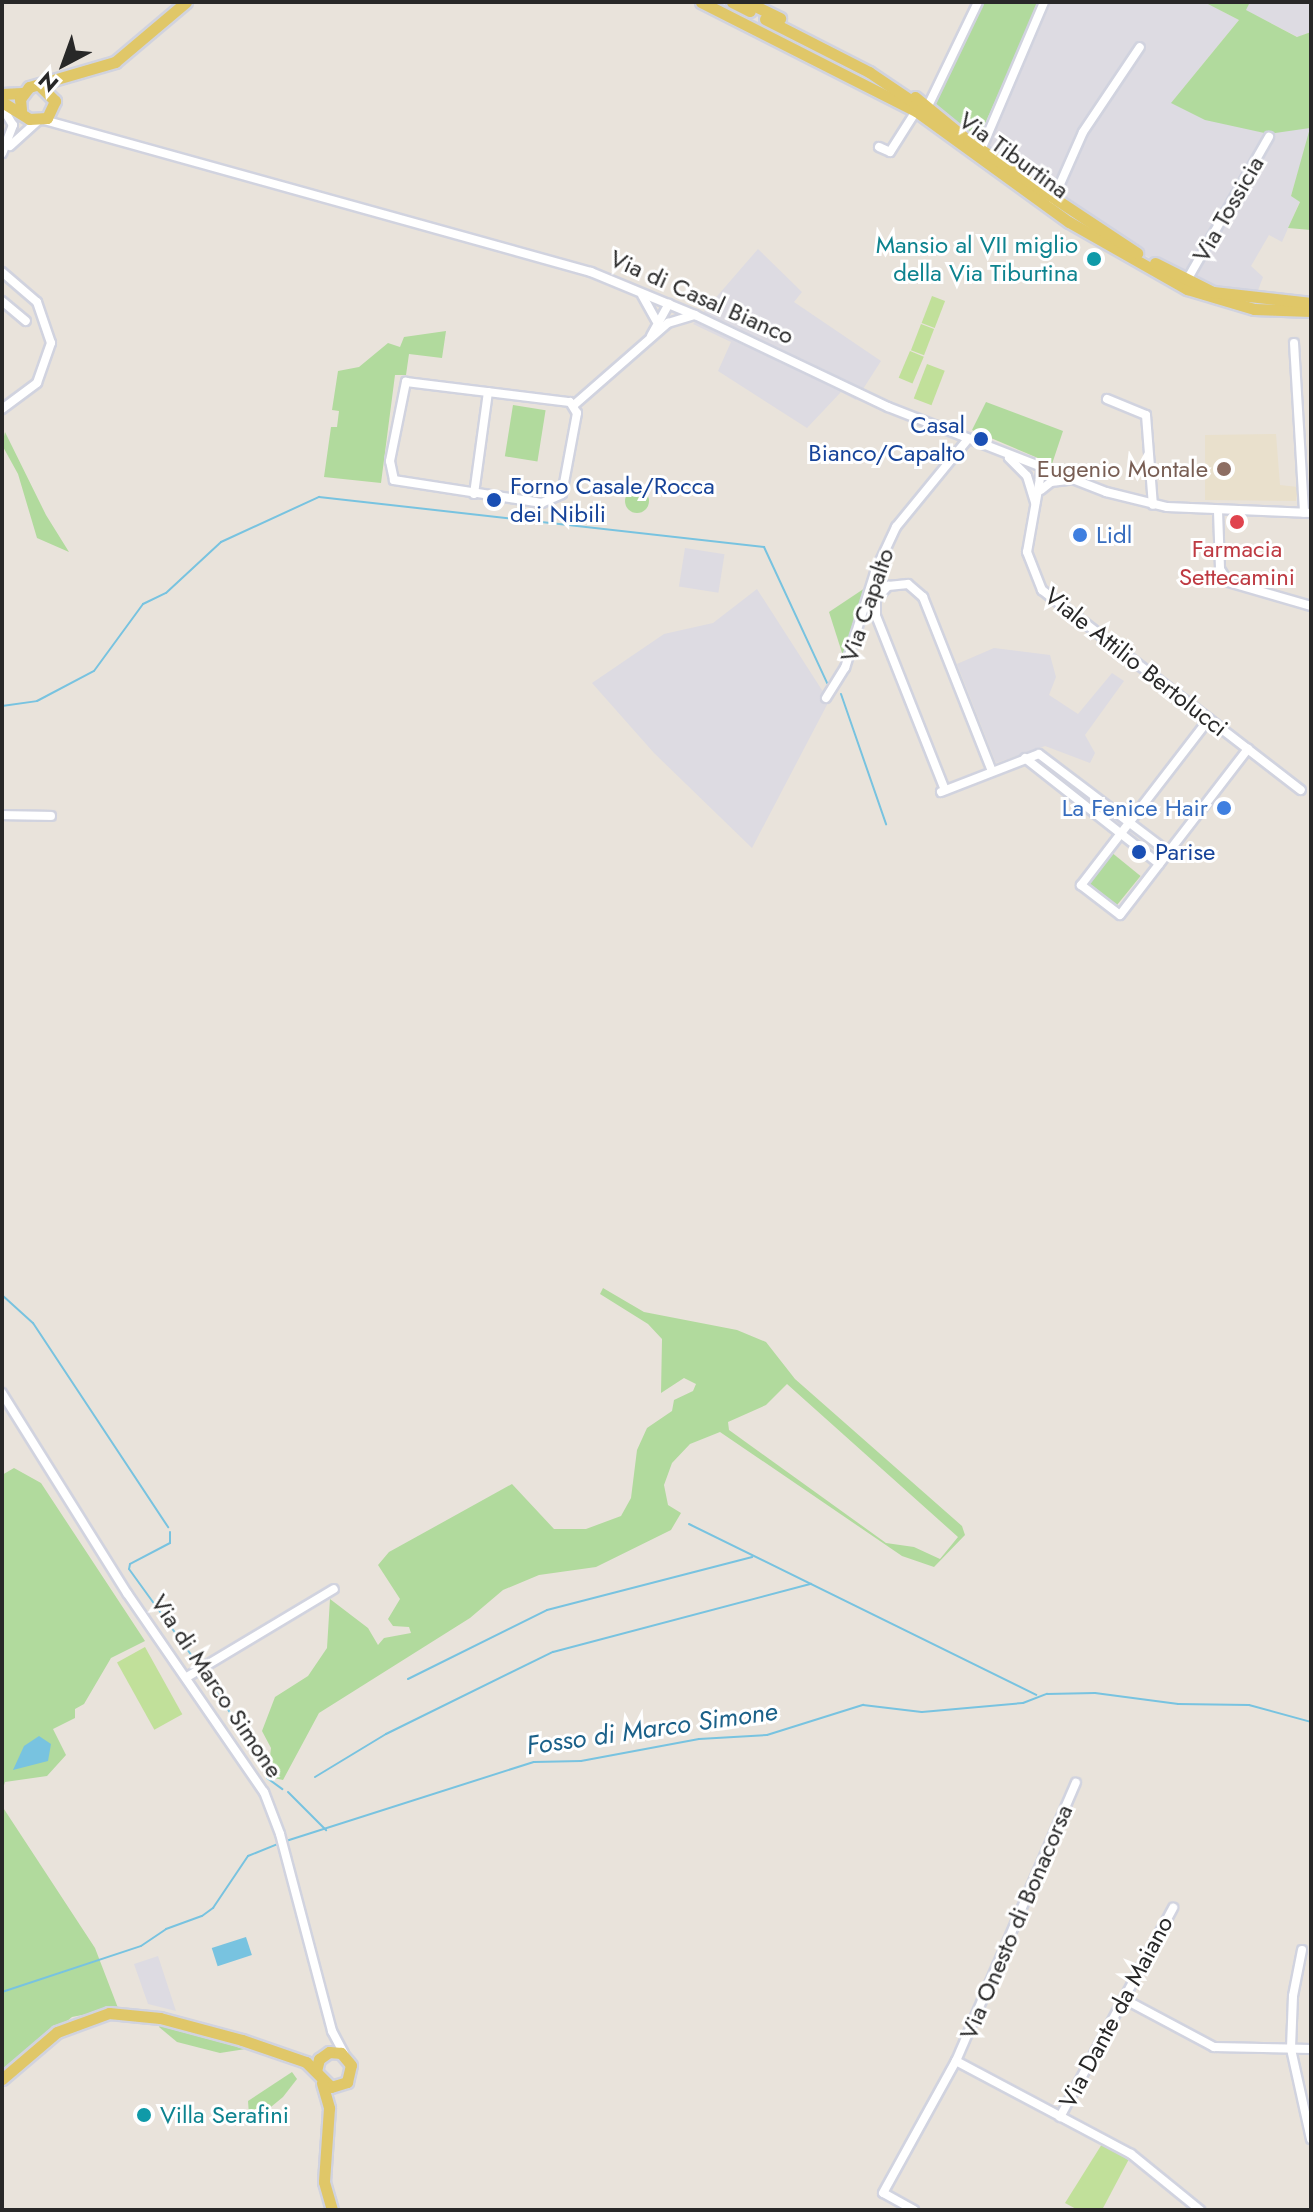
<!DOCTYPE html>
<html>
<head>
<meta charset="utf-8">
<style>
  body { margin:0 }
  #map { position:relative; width:1313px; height:2212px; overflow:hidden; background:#e9e3db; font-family:Jost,sans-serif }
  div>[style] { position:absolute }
  .industrial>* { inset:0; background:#dddbe2; transform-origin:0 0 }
  .education>* { inset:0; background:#e9e0cc }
  .green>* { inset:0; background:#b1da9d; transform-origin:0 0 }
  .round { border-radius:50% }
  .pitch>* { inset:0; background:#c1e09a; transform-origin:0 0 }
  .water>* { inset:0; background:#78c3e0; transform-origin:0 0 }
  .stream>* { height:2px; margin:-1px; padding:0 1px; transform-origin:1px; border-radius:1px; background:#78c3e0 }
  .roads { filter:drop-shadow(2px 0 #d1d3df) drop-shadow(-2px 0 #d1d3df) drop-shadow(0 2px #d1d3df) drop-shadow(0 -2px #d1d3df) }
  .minor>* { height:8px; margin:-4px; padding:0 4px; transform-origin:4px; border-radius:4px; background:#fff }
  .major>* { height:11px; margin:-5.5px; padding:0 5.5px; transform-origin:5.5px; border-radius:5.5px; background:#e0c768 }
  .dots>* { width:22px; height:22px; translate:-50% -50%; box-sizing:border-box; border:4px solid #fff; border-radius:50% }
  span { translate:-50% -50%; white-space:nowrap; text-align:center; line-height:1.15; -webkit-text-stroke:6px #fff; paint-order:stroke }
  .street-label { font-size:24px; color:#282828 }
  .culture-label { font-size:24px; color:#0d838f }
  .right { translate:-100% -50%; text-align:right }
  .left { translate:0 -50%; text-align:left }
  .transit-label { font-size:24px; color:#164399 }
  .education-label { font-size:24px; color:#785e54 }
  .shop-label { font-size:24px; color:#366cbe }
  .health-label { font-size:24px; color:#be3a42 }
  .water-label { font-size:26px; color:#1b6189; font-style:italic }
  .frame { position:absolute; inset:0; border:4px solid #282828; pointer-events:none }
  .north { position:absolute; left:24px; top:24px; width:80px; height:80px; -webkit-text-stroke:6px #fff; paint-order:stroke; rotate:221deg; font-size:22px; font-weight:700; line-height:32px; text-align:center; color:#282828 }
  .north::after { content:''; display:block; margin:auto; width:28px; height:36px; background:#282828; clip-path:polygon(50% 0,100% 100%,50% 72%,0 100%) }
</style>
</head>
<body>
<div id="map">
  <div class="industrial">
    <i style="clip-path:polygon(1051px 2px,1204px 2px,1239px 20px,1172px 102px,1311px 128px,1291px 196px,1300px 201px,1282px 242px,1269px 235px,1251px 266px,1263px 277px,1257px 293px,1208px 288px,1150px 258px,1071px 213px,989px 147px)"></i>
    <i style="clip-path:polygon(1250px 2px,1311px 2px,1311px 32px,1298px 37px,1245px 10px)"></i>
    <i style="clip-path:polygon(758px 249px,802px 292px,794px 302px,881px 361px,856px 400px,841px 392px,807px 428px,718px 371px,731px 342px,693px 324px)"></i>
    <i style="left:685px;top:548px;width:40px;height:39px;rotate:9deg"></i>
    <i style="clip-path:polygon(757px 589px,829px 701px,752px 848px,654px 753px,592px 683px,664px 634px,713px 623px)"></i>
    <i style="clip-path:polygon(994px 648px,1050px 655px,1056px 677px,1049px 695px,1078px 714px,1112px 673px,1124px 681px,1085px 735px,1095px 753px,1090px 763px,1045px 746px,996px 763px,957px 664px)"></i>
    <i style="clip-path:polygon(158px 1956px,176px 2011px,148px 2004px,134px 1964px)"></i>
  </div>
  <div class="education">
    <i style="clip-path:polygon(1276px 434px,1280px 485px,1298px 487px,1296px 501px,1205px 500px,1205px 435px)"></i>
  </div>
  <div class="green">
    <i style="clip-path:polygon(984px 2px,1039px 2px,977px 142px,934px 107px)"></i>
    <i style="clip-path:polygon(1204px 2px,1250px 2px,1246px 10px,1297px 37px,1311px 32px,1311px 230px,1288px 228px,1300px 202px,1291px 196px,1310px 128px,1269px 134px,1205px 120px,1171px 103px,1239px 20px)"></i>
    <i style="clip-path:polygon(446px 331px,442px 358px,409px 354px,406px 375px,395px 375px,381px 483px,324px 477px,331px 427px,337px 427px,339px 411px,332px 410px,338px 371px,359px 367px,388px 343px,400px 347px,404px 337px)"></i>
    <i style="clip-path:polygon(986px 402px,1063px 431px,1052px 464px,972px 430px)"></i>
    <i style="left:513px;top:405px;width:33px;height:52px;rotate:9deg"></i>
    <i style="clip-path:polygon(5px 432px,46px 515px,69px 552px,37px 538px,18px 474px,2px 445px)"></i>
    <i class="round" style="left:625px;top:489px;width:24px;height:24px"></i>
    <i style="clip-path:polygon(865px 588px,844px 659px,829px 612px)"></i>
    <i style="left:1111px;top:852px;width:38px;height:39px;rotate:39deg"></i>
    <i style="clip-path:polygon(evenodd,603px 1288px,644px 1312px,737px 1330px,766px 1342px,795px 1379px,962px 1526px,965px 1535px,934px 1567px,902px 1556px,720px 1432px,690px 1444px,672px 1463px,664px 1485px,668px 1505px,681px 1513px,671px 1530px,596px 1567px,539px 1575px,503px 1590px,470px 1618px,319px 1713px,283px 1780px,274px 1778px,268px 1773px,271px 1748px,262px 1731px,275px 1697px,308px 1676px,327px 1648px,330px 1599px,368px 1628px,378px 1645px,384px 1638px,411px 1633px,409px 1627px,393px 1626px,388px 1619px,400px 1599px,378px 1565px,389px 1552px,512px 1484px,554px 1529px,586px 1529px,621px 1516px,631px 1498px,637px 1450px,647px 1428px,672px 1411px,674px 1400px,693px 1391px,696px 1384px,684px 1378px,661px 1393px,662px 1339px,648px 1324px,600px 1294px,603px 1288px,787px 1384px,958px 1537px,940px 1559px,914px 1547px,886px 1543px,729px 1430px,728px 1422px,766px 1405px,787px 1384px)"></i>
    <i style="clip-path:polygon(14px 1468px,41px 1483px,145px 1641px,111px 1658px,84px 1704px,75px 1709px,75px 1718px,53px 1729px,66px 1755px,47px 1776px,5px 1782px,2px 1792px,2px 1475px)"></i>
    <i style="clip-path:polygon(2px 1806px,95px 1948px,118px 2008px,72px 2017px,2px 2074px)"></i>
    <i style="clip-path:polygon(162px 2022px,252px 2048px,220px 2053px,177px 2042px,159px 2027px)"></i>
    <i style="clip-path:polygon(292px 2072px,297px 2079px,283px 2097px,260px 2116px,249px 2115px,248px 2101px)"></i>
  </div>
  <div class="pitch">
    <i style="left:932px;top:296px;width:14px;height:29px;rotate:21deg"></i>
    <i style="left:921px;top:324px;width:14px;height:28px;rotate:21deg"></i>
    <i style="left:910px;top:351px;width:15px;height:29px;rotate:23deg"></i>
    <i style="left:927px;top:364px;width:19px;height:37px;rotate:21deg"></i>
    <i style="left:145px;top:1647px;width:77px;height:32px;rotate:61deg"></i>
    <i style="clip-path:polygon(1102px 2144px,1129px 2159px,1102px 2210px,1078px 2210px,1065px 2203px)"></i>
  </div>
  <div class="water">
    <i style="clip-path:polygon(39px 1736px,51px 1744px,48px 1761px,13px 1770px,24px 1746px)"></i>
    <i style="left:246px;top:1937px;width:19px;height:36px;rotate:72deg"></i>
  </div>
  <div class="stream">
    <i style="left:841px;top:694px;width:138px;rotate:70.9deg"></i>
    <i style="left:2px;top:706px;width:35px;rotate:-8deg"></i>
    <i style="left:37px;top:701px;width:64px;rotate:-27.8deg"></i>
    <i style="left:94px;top:671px;width:83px;rotate:-53.8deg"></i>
    <i style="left:143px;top:604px;width:25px;rotate:-26deg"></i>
    <i style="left:166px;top:593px;width:75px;rotate:-42.8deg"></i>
    <i style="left:221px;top:542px;width:108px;rotate:-24.7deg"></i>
    <i style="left:319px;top:497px;width:448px;rotate:6.4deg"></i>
    <i style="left:764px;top:547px;width:150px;rotate:65.1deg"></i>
    <i style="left:2px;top:1295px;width:42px;rotate:42.1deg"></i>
    <i style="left:33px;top:1323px;width:245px;rotate:56.5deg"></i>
    <i style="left:689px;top:1524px;width:387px;rotate:26.2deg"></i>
    <i style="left:170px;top:1532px;width:11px;rotate:90deg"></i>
    <i style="left:170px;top:1543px;width:45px;rotate:152.3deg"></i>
    <i style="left:130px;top:1564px;width:5px;rotate:101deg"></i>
    <i style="left:129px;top:1569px;width:121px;rotate:54.1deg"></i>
    <i style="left:203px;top:1672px;width:112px;rotate:56.3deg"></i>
    <i style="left:265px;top:1765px;width:13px;rotate:81deg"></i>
    <i style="left:267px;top:1778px;width:19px;rotate:36deg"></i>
    <i style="left:408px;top:1679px;width:155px;rotate:-26.4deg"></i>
    <i style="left:547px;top:1610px;width:212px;rotate:-14.5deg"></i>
    <i style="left:315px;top:1777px;width:83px;rotate:-31.2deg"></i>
    <i style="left:386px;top:1734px;width:186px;rotate:-26.2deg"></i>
    <i style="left:553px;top:1652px;width:267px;rotate:-14.8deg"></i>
    <i style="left:288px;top:1792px;width:54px;rotate:45deg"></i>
    <i style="left:286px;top:1841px;width:260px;rotate:-17.7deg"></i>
    <i style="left:534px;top:1762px;width:47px;rotate:-1.2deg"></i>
    <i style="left:581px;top:1761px;width:120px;rotate:-10.6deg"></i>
    <i style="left:699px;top:1739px;width:68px;rotate:-3.4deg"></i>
    <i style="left:767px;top:1735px;width:101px;rotate:-17.4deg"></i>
    <i style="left:863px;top:1705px;width:59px;rotate:6.8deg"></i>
    <i style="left:922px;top:1712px;width:101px;rotate:-5.1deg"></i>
    <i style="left:1023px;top:1703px;width:26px;rotate:-21deg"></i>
    <i style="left:1047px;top:1694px;width:48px;rotate:-1.2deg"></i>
    <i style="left:1095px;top:1693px;width:84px;rotate:7.5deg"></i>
    <i style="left:1178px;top:1704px;width:71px;rotate:0.8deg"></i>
    <i style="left:1249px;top:1705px;width:64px;rotate:15.3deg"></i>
    <i style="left:2px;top:1992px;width:146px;rotate:-18.3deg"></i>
    <i style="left:141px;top:1946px;width:30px;rotate:-34deg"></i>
    <i style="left:166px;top:1929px;width:38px;rotate:-20deg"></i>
    <i style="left:202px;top:1916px;width:14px;rotate:-36deg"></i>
    <i style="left:213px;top:1908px;width:63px;rotate:-56.1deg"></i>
    <i style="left:248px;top:1856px;width:35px;rotate:-22deg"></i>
  </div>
  <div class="roads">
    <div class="minor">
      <i style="left:928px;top:106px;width:115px;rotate:-64.3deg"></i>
      <i style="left:2px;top:107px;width:21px;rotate:59deg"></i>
      <i style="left:13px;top:125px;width:30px;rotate:111deg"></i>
      <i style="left:44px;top:120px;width:568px;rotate:15.53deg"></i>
      <i style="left:591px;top:272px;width:113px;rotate:22.5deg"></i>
      <i style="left:695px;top:315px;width:214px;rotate:25.5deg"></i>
      <i style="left:888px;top:407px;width:234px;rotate:21.3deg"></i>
      <i style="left:1106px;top:492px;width:63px;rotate:13.8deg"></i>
      <i style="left:1167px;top:507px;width:144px;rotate:2.4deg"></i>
      <i style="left:10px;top:146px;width:38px;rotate:-42deg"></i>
      <i style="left:879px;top:147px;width:12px;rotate:24deg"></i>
      <i style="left:890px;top:152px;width:49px;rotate:-57.6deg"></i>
      <i style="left:981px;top:150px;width:161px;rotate:-66.9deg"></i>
      <i style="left:1053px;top:200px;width:74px;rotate:-66.2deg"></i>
      <i style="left:1083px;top:132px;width:102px;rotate:-56.2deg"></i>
      <i style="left:2px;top:272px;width:46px;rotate:40.6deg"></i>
      <i style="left:37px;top:302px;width:43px;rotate:71.1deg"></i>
      <i style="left:51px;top:343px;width:42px;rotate:109.3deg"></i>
      <i style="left:37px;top:383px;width:44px;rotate:143.4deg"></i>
      <i style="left:1187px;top:280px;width:165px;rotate:-60.2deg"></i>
      <i style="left:642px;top:295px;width:29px;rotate:61deg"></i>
      <i style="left:2px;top:301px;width:31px;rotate:40deg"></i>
      <i style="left:651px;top:336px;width:37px;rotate:-61deg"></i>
      <i style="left:1294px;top:343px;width:170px;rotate:86.6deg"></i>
      <i style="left:406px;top:382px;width:165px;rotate:7deg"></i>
      <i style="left:570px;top:402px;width:13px;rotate:58deg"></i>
      <i style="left:577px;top:413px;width:82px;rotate:100.5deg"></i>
      <i style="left:562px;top:494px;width:22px;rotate:156deg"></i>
      <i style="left:542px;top:503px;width:150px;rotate:-171.2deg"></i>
      <i style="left:394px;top:480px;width:19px;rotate:-102deg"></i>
      <i style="left:390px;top:461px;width:81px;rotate:-78.6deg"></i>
      <i style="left:1107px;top:399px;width:42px;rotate:22.3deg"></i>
      <i style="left:1146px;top:415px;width:90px;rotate:85.6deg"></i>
      <i style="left:574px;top:405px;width:125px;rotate:-41.1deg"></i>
      <i style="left:668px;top:323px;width:28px;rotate:-17deg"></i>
      <i style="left:1009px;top:458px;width:25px;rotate:45deg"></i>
      <i style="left:1027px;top:476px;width:28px;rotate:73deg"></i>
      <i style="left:1042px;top:467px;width:86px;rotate:100deg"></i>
      <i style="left:1027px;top:552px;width:41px;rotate:68.5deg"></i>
      <i style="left:1042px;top:590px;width:327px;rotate:37.7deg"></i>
      <i style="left:1041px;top:490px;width:13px;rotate:-39deg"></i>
      <i style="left:1051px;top:482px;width:17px;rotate:-7deg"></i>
      <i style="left:474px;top:494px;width:103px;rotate:-82.2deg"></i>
      <i style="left:1218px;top:511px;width:58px;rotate:88deg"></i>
      <i style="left:1220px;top:569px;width:15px;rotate:58deg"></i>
      <i style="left:1228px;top:582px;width:86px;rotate:16.1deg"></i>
      <i style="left:826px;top:698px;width:36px;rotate:-58deg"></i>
      <i style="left:845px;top:668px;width:101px;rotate:-72.6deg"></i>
      <i style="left:875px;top:572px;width:50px;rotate:-65deg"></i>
      <i style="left:896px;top:527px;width:114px;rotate:-50.7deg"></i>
      <i style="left:1209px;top:719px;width:210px;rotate:127.6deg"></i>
      <i style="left:1081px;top:885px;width:49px;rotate:37.6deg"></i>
      <i style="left:1120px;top:915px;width:210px;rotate:-52.4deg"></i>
      <i style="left:1025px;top:758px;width:171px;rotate:38.3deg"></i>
      <i style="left:945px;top:790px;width:187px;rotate:-111.6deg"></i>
      <i style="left:876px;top:616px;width:17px;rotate:-90deg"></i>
      <i style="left:876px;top:599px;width:18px;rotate:-47deg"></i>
      <i style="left:888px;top:586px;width:20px;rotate:-6deg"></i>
      <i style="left:908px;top:584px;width:20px;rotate:41deg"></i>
      <i style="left:923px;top:597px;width:187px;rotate:68.4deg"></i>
      <i style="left:941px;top:792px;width:105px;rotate:-21.2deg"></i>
      <i style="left:1039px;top:754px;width:161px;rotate:37.2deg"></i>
      <i style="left:2px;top:815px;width:49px;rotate:1.2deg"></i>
      <i style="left:2px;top:1393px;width:236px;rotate:58deg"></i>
      <i style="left:127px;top:1593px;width:242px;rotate:55.5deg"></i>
      <i style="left:264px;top:1792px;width:45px;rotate:69.1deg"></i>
      <i style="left:280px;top:1834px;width:204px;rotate:75.2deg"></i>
      <i style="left:332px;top:2031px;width:26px;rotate:62deg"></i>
      <i style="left:187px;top:1677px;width:171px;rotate:-30.9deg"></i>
      <i style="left:1302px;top:1950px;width:47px;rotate:101.1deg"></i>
      <i style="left:1293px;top:1996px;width:53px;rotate:92.2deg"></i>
      <i style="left:1291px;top:2049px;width:92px;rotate:77.5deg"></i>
      <i style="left:1124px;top:1999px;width:102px;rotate:28.1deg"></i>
      <i style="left:1214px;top:2047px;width:97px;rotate:1.2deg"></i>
      <i style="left:956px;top:2061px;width:198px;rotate:28deg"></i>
      <i style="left:1131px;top:2154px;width:89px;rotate:39.1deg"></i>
      <i style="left:1060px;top:2117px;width:238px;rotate:-61.6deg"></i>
      <i style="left:914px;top:2210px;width:35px;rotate:-151deg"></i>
      <i style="left:883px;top:2193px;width:151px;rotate:-61.1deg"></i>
      <i style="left:956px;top:2061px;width:303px;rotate:-66.7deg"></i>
    </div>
    <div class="major">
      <i style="left:701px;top:2px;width:241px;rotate:26.9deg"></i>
      <i style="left:916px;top:111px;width:189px;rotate:36deg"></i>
      <i style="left:1069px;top:222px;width:136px;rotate:29.6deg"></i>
      <i style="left:1187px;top:289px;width:70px;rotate:16.6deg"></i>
      <i style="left:1254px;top:309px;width:57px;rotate:2deg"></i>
      <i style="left:732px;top:2px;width:20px;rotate:27deg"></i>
      <i style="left:747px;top:2px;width:37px;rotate:26deg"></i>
      <i style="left:765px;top:19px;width:117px;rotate:27deg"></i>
      <i style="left:869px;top:72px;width:59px;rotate:34deg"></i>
      <i style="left:2px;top:94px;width:20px;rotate:-3deg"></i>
      <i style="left:915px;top:97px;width:71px;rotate:39.3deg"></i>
      <i style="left:2px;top:102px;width:32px;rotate:32deg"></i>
      <i style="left:29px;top:119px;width:18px;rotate:-3deg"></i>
      <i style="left:47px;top:118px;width:19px;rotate:-65deg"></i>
      <i style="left:55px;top:101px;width:23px;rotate:-135deg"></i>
      <i style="left:21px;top:110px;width:11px;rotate:-95deg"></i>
      <i style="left:20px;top:99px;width:15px;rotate:-53deg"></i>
      <i style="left:29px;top:87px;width:90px;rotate:-16.2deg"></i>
      <i style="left:115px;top:62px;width:93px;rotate:-40.2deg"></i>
      <i style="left:968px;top:141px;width:203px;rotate:33.5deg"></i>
      <i style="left:1155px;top:263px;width:65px;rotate:26.6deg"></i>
      <i style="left:1213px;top:292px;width:99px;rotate:6.4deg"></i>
      <i style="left:2px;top:2079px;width:72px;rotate:-40.5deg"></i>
      <i style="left:57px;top:2032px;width:55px;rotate:-20.1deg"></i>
      <i style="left:109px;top:2013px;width:51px;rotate:5.6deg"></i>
      <i style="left:160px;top:2018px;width:85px;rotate:15deg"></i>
      <i style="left:242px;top:2040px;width:68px;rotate:19deg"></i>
      <i style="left:306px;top:2062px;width:35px;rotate:45deg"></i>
      <i style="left:331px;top:2087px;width:17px;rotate:-17deg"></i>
      <i style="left:347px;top:2082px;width:17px;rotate:-77deg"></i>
      <i style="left:351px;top:2065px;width:16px;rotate:-130deg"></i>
      <i style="left:341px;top:2053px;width:12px;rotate:-175deg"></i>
      <i style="left:329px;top:2052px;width:12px;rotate:145deg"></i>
      <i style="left:319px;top:2059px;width:12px;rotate:104deg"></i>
      <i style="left:322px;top:2083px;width:26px;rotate:74deg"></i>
      <i style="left:329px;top:2108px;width:74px;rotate:93.9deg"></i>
      <i style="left:324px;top:2182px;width:29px;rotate:74deg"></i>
    </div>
  </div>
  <div class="dots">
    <i style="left:1094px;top:259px;background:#0f9aa8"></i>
    <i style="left:981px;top:439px;background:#1a4fb4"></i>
    <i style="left:1224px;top:469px;background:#8d6e63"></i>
    <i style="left:494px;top:500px;background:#1a4fb4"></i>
    <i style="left:1237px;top:522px;background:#e0444e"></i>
    <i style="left:1080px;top:535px;background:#3f7fe0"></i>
    <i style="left:1224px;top:808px;background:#3f7fe0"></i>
    <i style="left:1139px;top:852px;background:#1a4fb4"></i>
    <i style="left:144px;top:2115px;background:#0f9aa8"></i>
  </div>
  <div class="street-label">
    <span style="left:1014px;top:155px;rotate:36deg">Via Tiburtina</span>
    <span style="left:1228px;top:209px;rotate:-60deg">Via Tossicia</span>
    <span style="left:702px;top:297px;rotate:24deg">Via di Casal Bianco</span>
    <span style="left:867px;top:605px;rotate:-71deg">Via Capalto</span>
    <span style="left:1136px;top:662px;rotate:38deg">Viale Attilio Bertolucci</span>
    <span style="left:217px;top:1686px;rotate:56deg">Via di Marco Simone</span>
    <span style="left:1016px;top:1922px;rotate:-67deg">Via Onesto di Bonacorsa</span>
    <span style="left:1116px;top:2012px;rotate:-62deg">Via Dante da Maiano</span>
  </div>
  <div class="culture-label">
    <span class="right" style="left:1078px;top:259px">Mansio al VII miglio<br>della Via Tiburtina</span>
    <span class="left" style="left:160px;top:2115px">Villa Serafini</span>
  </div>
  <div class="transit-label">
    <span class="right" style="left:965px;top:439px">Casal<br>Bianco/Capalto</span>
    <span class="left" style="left:510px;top:500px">Forno Casale/Rocca<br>dei Nibili</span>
    <span class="left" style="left:1155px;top:852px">Parise</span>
  </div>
  <div class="education-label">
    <span class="right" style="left:1208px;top:469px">Eugenio Montale</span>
  </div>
  <div class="shop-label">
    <span class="left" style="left:1096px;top:535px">Lidl</span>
    <span class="right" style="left:1208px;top:808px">La Fenice Hair</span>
  </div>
  <div class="health-label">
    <span style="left:1237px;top:563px">Farmacia<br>Settecamini</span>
  </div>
  <div class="water-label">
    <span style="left:652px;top:1729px;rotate:-8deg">Fosso di Marco Simone</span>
  </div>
  <div class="frame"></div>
  <div class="north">N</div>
</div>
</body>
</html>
